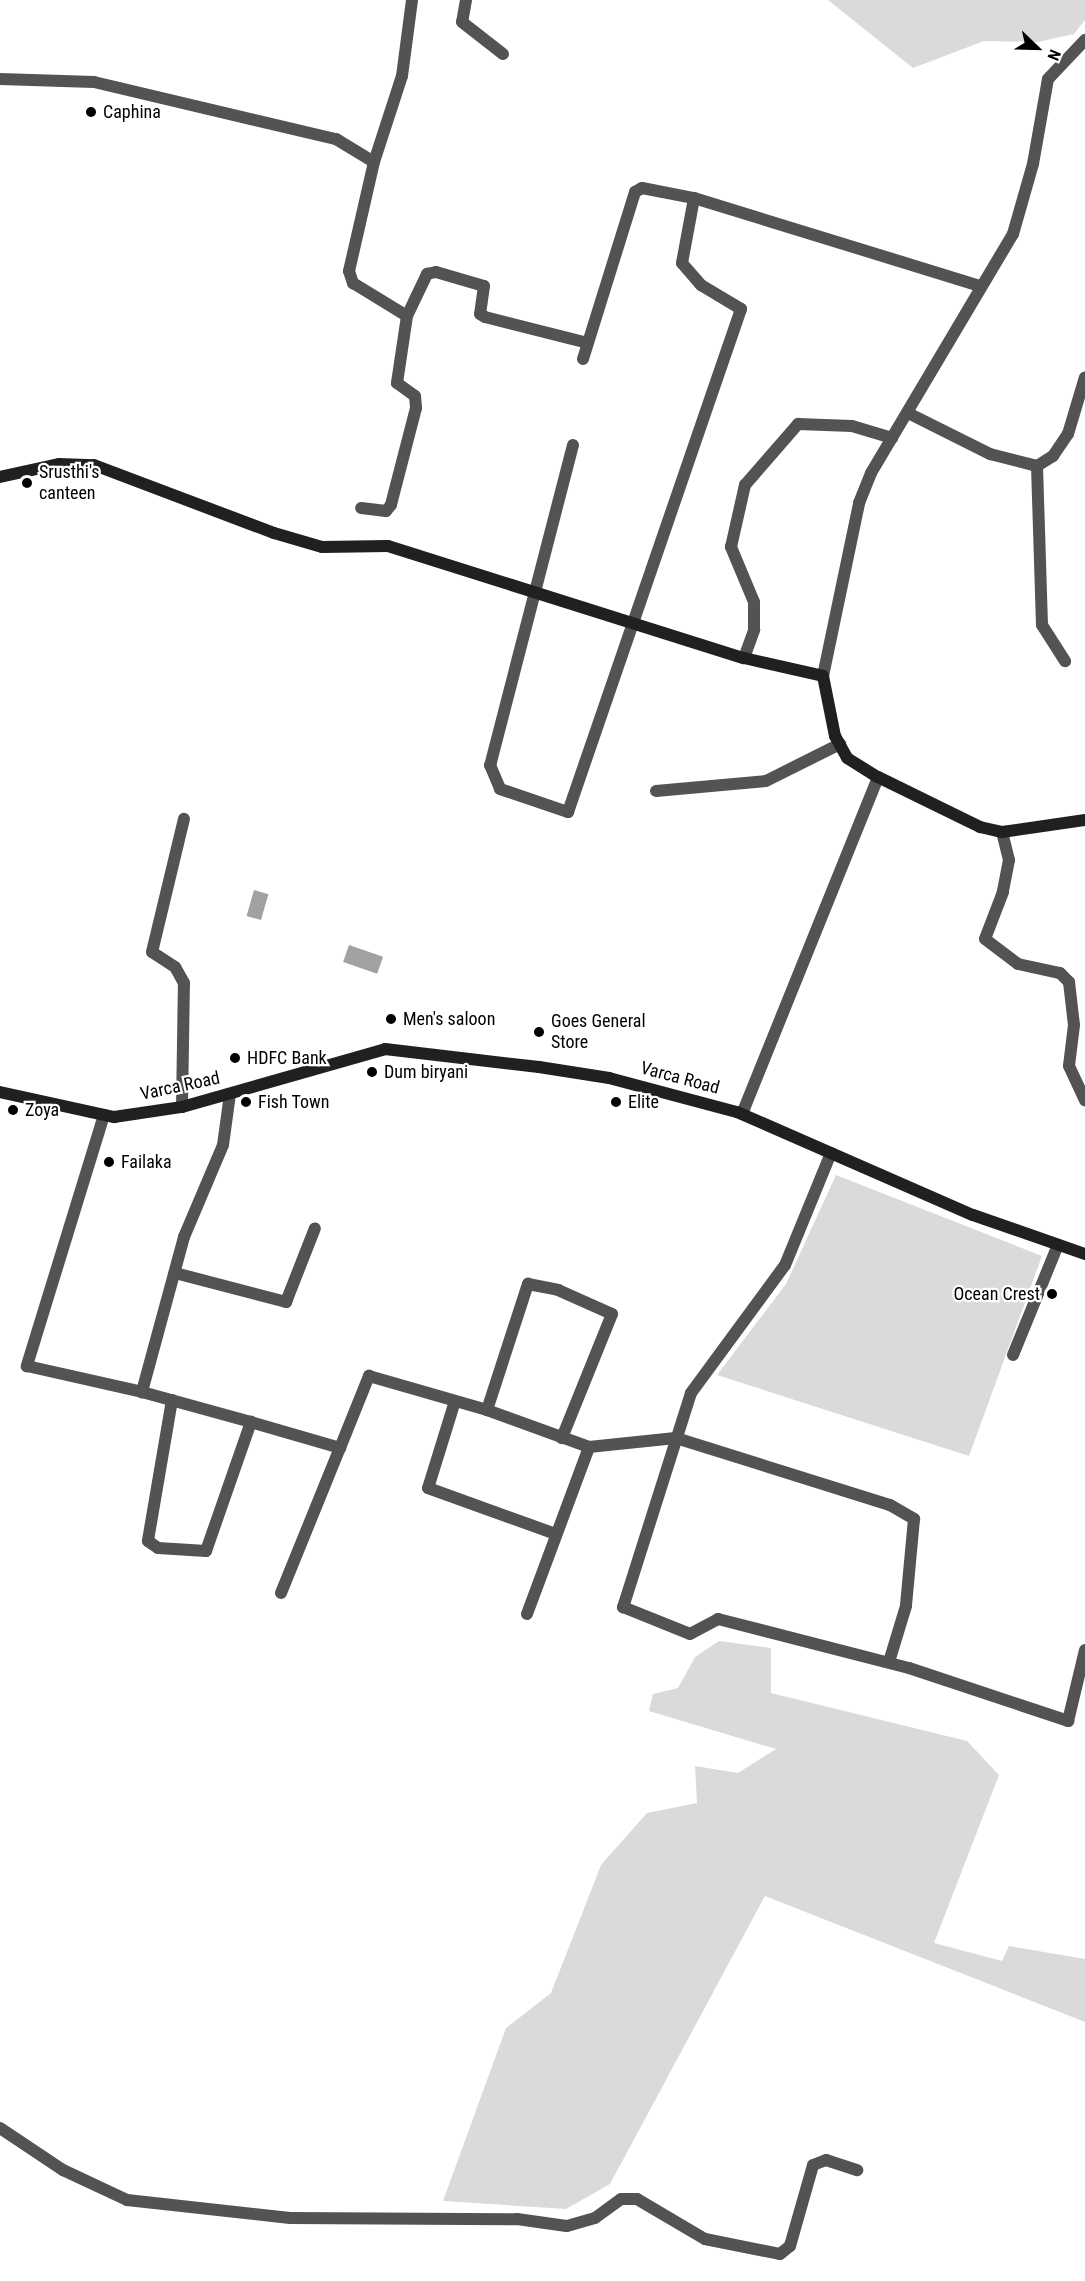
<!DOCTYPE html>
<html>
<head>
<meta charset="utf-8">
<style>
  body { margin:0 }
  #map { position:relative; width:1085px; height:2281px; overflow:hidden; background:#fff; font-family:"Roboto Condensed",sans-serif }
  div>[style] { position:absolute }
  .green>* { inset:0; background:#dadada }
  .water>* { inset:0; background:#a1a1a1; transform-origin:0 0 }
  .street>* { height:12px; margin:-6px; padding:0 6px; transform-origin:6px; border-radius:6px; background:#535353 }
  .secondary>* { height:12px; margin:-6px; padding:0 6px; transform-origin:6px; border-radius:6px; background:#202020 }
  .dots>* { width:16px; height:16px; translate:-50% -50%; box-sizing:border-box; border:3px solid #fff; border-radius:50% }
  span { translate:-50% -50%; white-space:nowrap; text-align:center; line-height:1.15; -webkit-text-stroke:4.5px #fff; paint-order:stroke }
  .poi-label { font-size:18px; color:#000 }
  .left { translate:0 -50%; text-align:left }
  .right { translate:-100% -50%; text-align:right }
  .street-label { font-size:18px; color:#000 }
  .north { position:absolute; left:1007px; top:18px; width:60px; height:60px; -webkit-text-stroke:4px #fff; paint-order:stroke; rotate:113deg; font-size:16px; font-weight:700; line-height:24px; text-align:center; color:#000 }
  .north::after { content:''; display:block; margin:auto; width:21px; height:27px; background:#000; clip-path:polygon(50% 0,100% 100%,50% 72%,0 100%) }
</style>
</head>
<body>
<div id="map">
  <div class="green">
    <i style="clip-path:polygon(828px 0,1085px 0,1085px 20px,1074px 34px,1038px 42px,984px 41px,913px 68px)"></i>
    <i style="clip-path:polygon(836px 1175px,1042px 1256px,969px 1456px,717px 1375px,786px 1284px)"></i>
    <i style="clip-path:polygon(719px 1641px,771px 1648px,771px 1693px,967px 1741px,999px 1775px,934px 1943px,1002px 1961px,1009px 1946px,1085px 1959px,1085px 2022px,765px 1896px,610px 2184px,566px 2209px,443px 2201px,506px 2028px,551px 1993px,601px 1865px,647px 1813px,697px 1803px,695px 1766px,738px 1773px,776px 1749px,649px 1711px,653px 1694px,678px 1688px,695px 1657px)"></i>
  </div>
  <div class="water">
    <i style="left:254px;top:890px;width:15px;height:27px;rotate:16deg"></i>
    <i style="left:349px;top:945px;width:36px;height:18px;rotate:19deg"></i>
  </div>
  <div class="street">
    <i style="left:466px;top:0;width:22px;rotate:100deg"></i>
    <i style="left:462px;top:22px;width:52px;rotate:38deg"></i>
    <i style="left:0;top:79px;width:94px;rotate:1.8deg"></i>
    <i style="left:94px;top:82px;width:249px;rotate:13.3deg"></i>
    <i style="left:336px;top:139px;width:44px;rotate:31.2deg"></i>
    <i style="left:374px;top:162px;width:112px;rotate:102.9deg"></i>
    <i style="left:349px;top:271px;width:13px;rotate:72deg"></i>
    <i style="left:353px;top:283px;width:63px;rotate:31.4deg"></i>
    <i style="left:407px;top:316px;width:68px;rotate:98.5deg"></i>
    <i style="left:397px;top:383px;width:22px;rotate:36deg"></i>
    <i style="left:415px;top:396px;width:12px;rotate:85deg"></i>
    <i style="left:416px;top:408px;width:100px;rotate:104.5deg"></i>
    <i style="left:391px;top:505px;width:8px;rotate:130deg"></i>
    <i style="left:386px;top:511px;width:25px;rotate:-173deg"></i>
    <i style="left:374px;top:162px;width:90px;rotate:-72deg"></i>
    <i style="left:402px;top:76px;width:77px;rotate:-82.5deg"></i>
    <i style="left:407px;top:316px;width:47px;rotate:-64.5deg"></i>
    <i style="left:427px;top:274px;width:9px;rotate:-13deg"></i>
    <i style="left:436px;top:272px;width:50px;rotate:16.3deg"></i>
    <i style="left:484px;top:286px;width:28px;rotate:98deg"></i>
    <i style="left:480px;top:314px;width:6px;rotate:31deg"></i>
    <i style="left:485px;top:317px;width:102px;rotate:14.2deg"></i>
    <i style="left:583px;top:359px;width:175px;rotate:-72.7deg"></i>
    <i style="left:635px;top:192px;width:8px;rotate:-30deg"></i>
    <i style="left:642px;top:188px;width:53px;rotate:10.9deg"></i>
    <i style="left:908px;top:413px;width:92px;rotate:26.6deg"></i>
    <i style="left:990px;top:454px;width:49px;rotate:14.3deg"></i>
    <i style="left:1037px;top:466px;width:19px;rotate:-32deg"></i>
    <i style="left:1053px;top:456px;width:27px;rotate:-56deg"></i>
    <i style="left:1068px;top:434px;width:59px;rotate:-73.4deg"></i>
    <i style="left:573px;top:445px;width:331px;rotate:104.5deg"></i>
    <i style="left:490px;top:765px;width:26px;rotate:67deg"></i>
    <i style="left:500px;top:789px;width:72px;rotate:18.7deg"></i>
    <i style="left:568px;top:812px;width:532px;rotate:-71.02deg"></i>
    <i style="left:741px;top:309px;width:47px;rotate:-149deg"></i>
    <i style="left:701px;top:285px;width:29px;rotate:-131deg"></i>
    <i style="left:682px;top:263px;width:66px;rotate:-79.5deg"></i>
    <i style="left:694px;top:198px;width:299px;rotate:17.1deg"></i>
    <i style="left:1037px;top:466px;width:159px;rotate:88.2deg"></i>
    <i style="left:1042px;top:625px;width:43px;rotate:57.4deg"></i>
    <i style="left:744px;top:658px;width:30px;rotate:-70deg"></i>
    <i style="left:754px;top:630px;width:28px;rotate:-90deg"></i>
    <i style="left:754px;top:602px;width:60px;rotate:-112.7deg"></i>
    <i style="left:731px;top:547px;width:64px;rotate:-77.3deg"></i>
    <i style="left:745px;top:485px;width:81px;rotate:-49deg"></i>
    <i style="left:798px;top:424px;width:54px;rotate:2.1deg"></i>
    <i style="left:852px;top:426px;width:42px;rotate:16.7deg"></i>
    <i style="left:823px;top:676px;width:177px;rotate:-78.2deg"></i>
    <i style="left:859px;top:503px;width:32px;rotate:-68deg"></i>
    <i style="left:871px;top:473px;width:278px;rotate:-59.3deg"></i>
    <i style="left:1013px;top:234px;width:73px;rotate:-74.1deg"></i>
    <i style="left:1033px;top:164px;width:86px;rotate:-80deg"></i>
    <i style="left:1048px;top:79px;width:54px;rotate:-46.5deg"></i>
    <i style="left:656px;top:791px;width:110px;rotate:-5.2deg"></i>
    <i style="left:766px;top:781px;width:83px;rotate:-26.6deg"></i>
    <i style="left:1002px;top:832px;width:29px;rotate:76deg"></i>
    <i style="left:1009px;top:860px;width:33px;rotate:101deg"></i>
    <i style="left:1003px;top:892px;width:50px;rotate:111deg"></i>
    <i style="left:985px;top:939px;width:41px;rotate:37.1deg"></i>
    <i style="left:1018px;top:964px;width:43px;rotate:12.1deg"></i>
    <i style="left:1060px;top:973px;width:13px;rotate:45deg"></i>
    <i style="left:1069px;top:982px;width:43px;rotate:83.4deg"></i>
    <i style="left:1074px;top:1025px;width:41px;rotate:97deg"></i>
    <i style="left:1069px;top:1066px;width:38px;rotate:65deg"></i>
    <i style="left:230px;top:1094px;width:51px;rotate:97.8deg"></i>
    <i style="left:223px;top:1145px;width:100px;rotate:113deg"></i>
    <i style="left:184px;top:1237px;width:161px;rotate:105.2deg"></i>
    <i style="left:142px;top:1392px;width:113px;rotate:15.4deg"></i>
    <i style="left:182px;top:1107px;width:124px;rotate:-89.1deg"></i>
    <i style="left:184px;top:983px;width:18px;rotate:-119deg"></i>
    <i style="left:175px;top:967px;width:27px;rotate:-147deg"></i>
    <i style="left:152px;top:952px;width:137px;rotate:-76.5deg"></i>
    <i style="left:742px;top:1114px;width:363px;rotate:-68deg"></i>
    <i style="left:104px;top:1115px;width:263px;rotate:107.1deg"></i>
    <i style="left:27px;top:1366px;width:118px;rotate:12.7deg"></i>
    <i style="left:831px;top:1153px;width:121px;rotate:112.3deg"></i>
    <i style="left:785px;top:1265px;width:159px;rotate:126.3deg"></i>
    <i style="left:691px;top:1393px;width:225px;rotate:107.6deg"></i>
    <i style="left:623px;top:1607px;width:72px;rotate:21.9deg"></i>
    <i style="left:690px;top:1634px;width:32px;rotate:-28deg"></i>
    <i style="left:718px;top:1619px;width:197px;rotate:14.4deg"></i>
    <i style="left:909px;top:1668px;width:168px;rotate:18.4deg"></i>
    <i style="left:1068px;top:1721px;width:73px;rotate:-76.5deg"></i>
    <i style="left:175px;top:1273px;width:115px;rotate:14.6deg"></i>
    <i style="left:286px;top:1302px;width:79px;rotate:-68.6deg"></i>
    <i style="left:1013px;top:1355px;width:119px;rotate:-67.8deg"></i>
    <i style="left:172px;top:1400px;width:143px;rotate:99.7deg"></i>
    <i style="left:148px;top:1541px;width:12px;rotate:35deg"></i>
    <i style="left:158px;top:1548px;width:48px;rotate:3.6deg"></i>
    <i style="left:206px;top:1551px;width:137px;rotate:-70.8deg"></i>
    <i style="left:251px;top:1422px;width:93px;rotate:16.3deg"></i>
    <i style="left:340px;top:1448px;width:78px;rotate:-68.1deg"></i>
    <i style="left:369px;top:1376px;width:123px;rotate:16.1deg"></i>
    <i style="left:455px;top:1401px;width:91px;rotate:107.2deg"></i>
    <i style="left:428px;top:1488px;width:136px;rotate:19.8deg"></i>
    <i style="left:589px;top:1447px;width:87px;rotate:-5.9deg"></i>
    <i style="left:676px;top:1438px;width:224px;rotate:17.4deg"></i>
    <i style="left:890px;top:1505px;width:28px;rotate:30deg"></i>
    <i style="left:914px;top:1519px;width:87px;rotate:95.3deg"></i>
    <i style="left:906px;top:1606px;width:59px;rotate:106.9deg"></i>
    <i style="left:281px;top:1593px;width:157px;rotate:-67.9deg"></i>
    <i style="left:527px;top:1614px;width:178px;rotate:-69.6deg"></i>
    <i style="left:589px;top:1447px;width:109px;rotate:-160.1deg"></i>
    <i style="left:487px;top:1410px;width:133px;rotate:-72deg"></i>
    <i style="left:528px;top:1284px;width:31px;rotate:11deg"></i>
    <i style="left:558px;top:1290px;width:59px;rotate:24deg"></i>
    <i style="left:612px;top:1314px;width:134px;rotate:112deg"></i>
    <i style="left:0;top:2128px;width:76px;rotate:33.7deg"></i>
    <i style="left:63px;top:2170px;width:71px;rotate:25.1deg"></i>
    <i style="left:127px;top:2200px;width:164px;rotate:6.3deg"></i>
    <i style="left:290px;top:2218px;width:227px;rotate:0.3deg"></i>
    <i style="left:517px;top:2219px;width:50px;rotate:8deg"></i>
    <i style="left:567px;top:2226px;width:29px;rotate:-16deg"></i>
    <i style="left:595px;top:2218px;width:32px;rotate:-36deg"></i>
    <i style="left:621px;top:2199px;width:16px"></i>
    <i style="left:637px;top:2199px;width:79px;rotate:30.5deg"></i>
    <i style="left:705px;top:2239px;width:76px;rotate:11.3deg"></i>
    <i style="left:780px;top:2254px;width:13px;rotate:-39deg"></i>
    <i style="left:790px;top:2246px;width:84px;rotate:-74.1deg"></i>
    <i style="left:813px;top:2165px;width:14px;rotate:-21deg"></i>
    <i style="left:826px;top:2160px;width:33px;rotate:18deg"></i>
  </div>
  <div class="secondary">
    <i style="left:0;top:477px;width:60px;rotate:-12.4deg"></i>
    <i style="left:59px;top:464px;width:35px;rotate:2deg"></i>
    <i style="left:94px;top:465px;width:192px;rotate:20.7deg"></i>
    <i style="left:274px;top:533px;width:50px;rotate:16.3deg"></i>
    <i style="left:322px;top:547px;width:66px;rotate:-0.9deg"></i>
    <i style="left:388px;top:546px;width:373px;rotate:17.5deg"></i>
    <i style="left:744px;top:658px;width:81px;rotate:12.8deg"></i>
    <i style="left:823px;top:676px;width:61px;rotate:78.7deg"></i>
    <i style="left:835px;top:736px;width:25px;rotate:61deg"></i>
    <i style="left:847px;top:758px;width:36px;rotate:32deg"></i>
    <i style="left:878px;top:777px;width:114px;rotate:26.1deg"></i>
    <i style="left:980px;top:827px;width:23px;rotate:13deg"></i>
    <i style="left:1002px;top:832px;width:84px;rotate:-8.2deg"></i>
    <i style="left:0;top:1092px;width:117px;rotate:12.4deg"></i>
    <i style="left:114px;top:1117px;width:69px;rotate:-8.4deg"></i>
    <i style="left:182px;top:1107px;width:211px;rotate:-15.9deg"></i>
    <i style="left:385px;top:1049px;width:155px;rotate:6.7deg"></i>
    <i style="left:539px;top:1067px;width:71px;rotate:8.9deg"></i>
    <i style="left:609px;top:1078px;width:132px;rotate:14.9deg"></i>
    <i style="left:737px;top:1112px;width:257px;rotate:23.6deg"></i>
    <i style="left:973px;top:1215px;width:119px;rotate:19.2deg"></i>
  </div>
  <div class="dots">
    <i style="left:91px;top:112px;background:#000"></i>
    <i style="left:27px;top:483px;background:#000"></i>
    <i style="left:391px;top:1019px;background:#000"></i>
    <i style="left:539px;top:1032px;background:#000"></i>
    <i style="left:235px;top:1058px;background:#000"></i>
    <i style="left:372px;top:1072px;background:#000"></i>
    <i style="left:246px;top:1102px;background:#000"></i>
    <i style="left:616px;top:1102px;background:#000"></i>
    <i style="left:13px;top:1110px;background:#000"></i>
    <i style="left:109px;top:1162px;background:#000"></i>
    <i style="left:1052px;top:1294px;background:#000"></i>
  </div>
  <div class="poi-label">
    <span class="left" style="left:103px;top:112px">Caphina</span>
    <span class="left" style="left:39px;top:483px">Srusthi's<br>canteen</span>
    <span class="left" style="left:403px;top:1019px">Men's saloon</span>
    <span class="left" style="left:551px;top:1032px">Goes General<br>Store</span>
    <span class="left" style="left:247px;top:1058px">HDFC Bank</span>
    <span class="left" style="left:384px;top:1072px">Dum biryani</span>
    <span class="left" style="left:258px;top:1102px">Fish Town</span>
    <span class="left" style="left:628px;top:1102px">Elite</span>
    <span class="left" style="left:25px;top:1110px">Zoya</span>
    <span class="left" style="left:121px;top:1162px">Failaka</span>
    <span class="right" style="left:1040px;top:1294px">Ocean Crest</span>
  </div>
  <div class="street-label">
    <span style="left:680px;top:1078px;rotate:15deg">Varca Road</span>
    <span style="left:180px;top:1086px;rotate:-12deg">Varca Road</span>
  </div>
  <div class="north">N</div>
</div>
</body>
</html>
